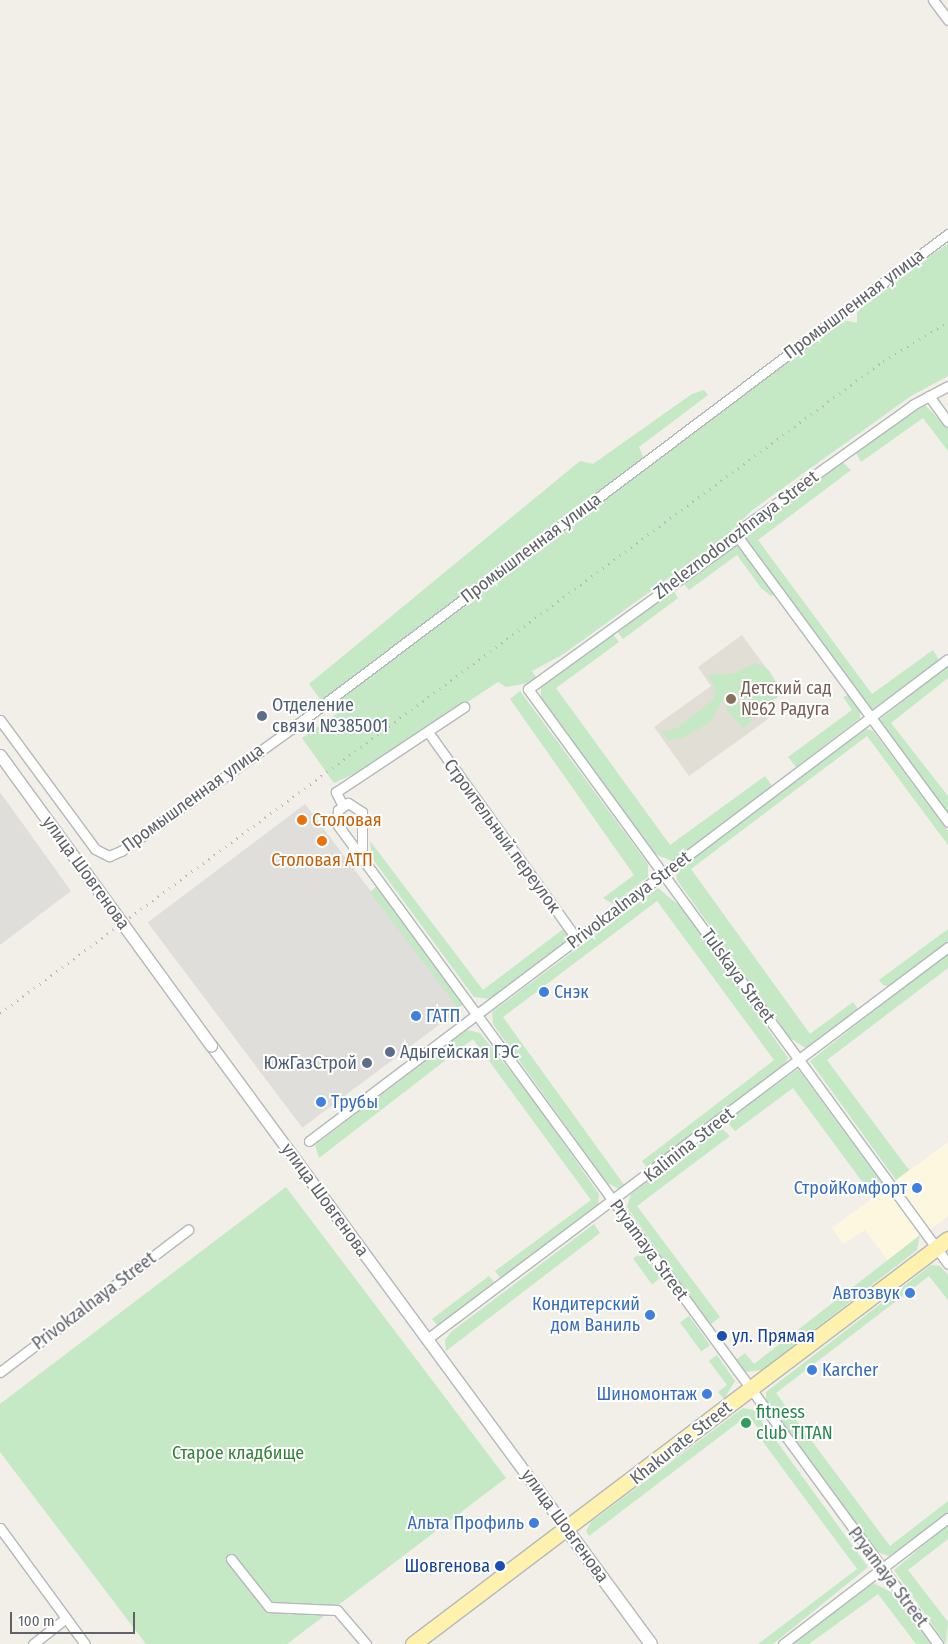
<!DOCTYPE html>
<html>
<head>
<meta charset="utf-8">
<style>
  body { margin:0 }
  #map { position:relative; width:948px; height:1644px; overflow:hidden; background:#f1efe8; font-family:"Fira Sans Condensed",sans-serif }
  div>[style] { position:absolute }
  .commercial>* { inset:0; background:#fef7e0 }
  .industrial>* { inset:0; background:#e0deda; transform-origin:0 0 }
  .education>* { inset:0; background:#e1ded6 }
  .green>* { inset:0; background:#c5e8c5; transform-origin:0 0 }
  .roads { filter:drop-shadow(1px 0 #b5b8bc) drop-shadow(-1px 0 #b5b8bc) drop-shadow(0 1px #b5b8bc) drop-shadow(0 -1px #b5b8bc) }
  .minor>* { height:9px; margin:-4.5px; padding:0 4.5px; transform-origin:4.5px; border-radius:4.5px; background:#fff }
  .tertiary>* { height:11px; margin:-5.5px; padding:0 5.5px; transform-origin:5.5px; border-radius:5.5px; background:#fff }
  .secondary>* { height:12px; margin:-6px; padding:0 6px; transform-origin:6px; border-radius:6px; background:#fff }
  .primary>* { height:15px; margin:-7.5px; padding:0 7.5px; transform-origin:7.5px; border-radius:7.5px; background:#fff2af }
  .rail>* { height:2.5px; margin-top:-1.25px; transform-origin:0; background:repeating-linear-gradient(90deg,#b6b7b8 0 1px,transparent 0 7px) }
  .bridges { filter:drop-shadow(1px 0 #b5b8bc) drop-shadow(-1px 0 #b5b8bc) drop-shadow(0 1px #b5b8bc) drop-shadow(0 -1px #b5b8bc) }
  .tertiary-bridge>* { height:11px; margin:-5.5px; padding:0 5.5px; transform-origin:5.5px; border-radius:5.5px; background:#fff }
  .dots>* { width:14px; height:14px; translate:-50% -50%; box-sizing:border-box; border:2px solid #fff; border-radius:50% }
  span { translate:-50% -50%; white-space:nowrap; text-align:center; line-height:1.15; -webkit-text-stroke:4px #fff; paint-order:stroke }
  .street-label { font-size:18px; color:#5f6368 }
  .education-label { font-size:18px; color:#785e54 }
  .left { translate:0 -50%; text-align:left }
  .service-label { font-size:18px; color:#4e5e75 }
  .right { translate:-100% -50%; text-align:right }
  .food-label { font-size:18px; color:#c56008 }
  .shop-label { font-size:18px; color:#366cbe }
  .transit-label { font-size:18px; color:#164399 }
  .leisure-label { font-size:18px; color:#27864d }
  .park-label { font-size:18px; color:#348238 }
  .scale { position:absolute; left:10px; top:1612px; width:125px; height:22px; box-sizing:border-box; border:2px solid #5f6368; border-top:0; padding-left:6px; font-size:15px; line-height:18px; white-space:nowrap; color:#5f6368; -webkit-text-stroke:4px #fff; paint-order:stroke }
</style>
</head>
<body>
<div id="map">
  <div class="commercial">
    <i style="clip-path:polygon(948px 1142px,948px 1216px,888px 1261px,865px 1230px,843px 1244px,832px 1228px)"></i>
  </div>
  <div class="industrial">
    <i style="clip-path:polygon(0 792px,71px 891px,0 945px)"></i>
    <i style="left:305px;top:804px;width:257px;height:197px;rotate:53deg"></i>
  </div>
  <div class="education">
    <i style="clip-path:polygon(742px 635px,783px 691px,760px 708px,768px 719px,689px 776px,654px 727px,711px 686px,698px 667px)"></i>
  </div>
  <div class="green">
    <i style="clip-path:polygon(948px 244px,948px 376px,911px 396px,751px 511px,723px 539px,562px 655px,532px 671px,536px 677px,533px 682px,506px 687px,498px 682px,367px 768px,334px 783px,302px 738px,342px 710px,327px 709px,309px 684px,580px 461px,593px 464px,692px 394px,704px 390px,708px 395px,639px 447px,647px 466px,844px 320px,857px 323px,857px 313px,876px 291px)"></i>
    <i style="clip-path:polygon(925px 405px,948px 429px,948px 451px,923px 418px,861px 462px,855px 451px)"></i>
    <i style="clip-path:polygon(840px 460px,851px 470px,758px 540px,872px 694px,933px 650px,939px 660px,871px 710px,744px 536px,747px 529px)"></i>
    <i style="clip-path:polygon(737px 545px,775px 594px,771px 596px,761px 588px,737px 555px,689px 590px,682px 582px)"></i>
    <i style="clip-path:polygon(673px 590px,678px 598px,623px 639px,616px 630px)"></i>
    <i style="clip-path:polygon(612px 633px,619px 642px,556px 688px,670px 845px,765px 776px,772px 786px,672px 861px,655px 854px,541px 698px,541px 684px)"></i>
    <i style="clip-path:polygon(756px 663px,769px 670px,782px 694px,758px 711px,736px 694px,723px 700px,710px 722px,683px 738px,668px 740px,662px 732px,677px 728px,714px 699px,715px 688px,708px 675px,732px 674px)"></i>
    <i style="clip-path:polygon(948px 666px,948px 678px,891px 723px,948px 796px,948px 816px,878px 721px)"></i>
    <i style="clip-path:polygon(520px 691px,648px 864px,648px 877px,613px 904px,603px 898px,634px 875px,510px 699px)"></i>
    <i style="clip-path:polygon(848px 695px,860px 708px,860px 718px,796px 767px,788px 757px,852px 710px,843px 697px)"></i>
    <i style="left:735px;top:700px;width:27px;height:13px;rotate:48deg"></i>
    <i style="clip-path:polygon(866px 729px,873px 731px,948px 831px,948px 845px,867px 736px,691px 869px,810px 1034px,853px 1002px,858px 1009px,807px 1049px,790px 1038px,677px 880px,676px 871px)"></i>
    <i style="clip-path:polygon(370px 841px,483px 990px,566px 927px,568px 939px,490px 999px,474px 997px,372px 858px)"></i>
    <i style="clip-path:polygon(378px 885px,464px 1004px,458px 1008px,370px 892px)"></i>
    <i style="clip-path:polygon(658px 888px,683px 909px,788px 1058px,784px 1065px,648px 1169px,642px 1161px,774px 1060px,657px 901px,503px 1017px,625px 1186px,619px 1189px,606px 1182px,493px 1024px,492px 1012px)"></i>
    <i style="clip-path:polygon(948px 929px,948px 942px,889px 986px,883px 985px,879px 980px)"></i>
    <i style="clip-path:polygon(948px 953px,948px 968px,827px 1060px,909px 1170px,896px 1180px,810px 1061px)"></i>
    <i style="clip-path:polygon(467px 1030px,480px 1033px,534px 1101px,599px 1194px,598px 1208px,501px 1279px,495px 1271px,591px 1200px,473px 1039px,319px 1158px,315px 1145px)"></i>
    <i style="clip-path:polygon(798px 1069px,884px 1186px,872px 1195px,793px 1088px,735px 1131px,726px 1121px)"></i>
    <i style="clip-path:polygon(720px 1127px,730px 1136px,637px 1206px,720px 1317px,710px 1325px,627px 1207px,631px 1194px)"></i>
    <i style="clip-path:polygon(286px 1187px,506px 1478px,287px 1644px,146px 1644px,0 1452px,0 1404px)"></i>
    <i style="clip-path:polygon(594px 1224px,600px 1233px,446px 1351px,445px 1340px,451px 1332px)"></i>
    <i style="clip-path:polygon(920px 1235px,917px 1250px,762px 1370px,746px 1372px,741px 1368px,736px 1360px,745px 1353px,754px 1364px)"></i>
    <i style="left:642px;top:1252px;width:32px;height:11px;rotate:54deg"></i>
    <i style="clip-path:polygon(931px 1265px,940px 1266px,948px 1275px,948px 1300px,929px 1276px,776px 1393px,890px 1546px,948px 1501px,948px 1514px,889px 1556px,874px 1551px,766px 1401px,766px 1392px)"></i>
    <i style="clip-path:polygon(489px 1276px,494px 1282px,438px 1326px,432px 1319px)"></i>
    <i style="left:689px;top:1316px;width:36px;height:11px;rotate:54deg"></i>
    <i style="clip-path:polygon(717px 1355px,735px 1381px,724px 1399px,718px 1392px,727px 1385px,709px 1361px)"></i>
    <i style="clip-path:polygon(743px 1408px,754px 1410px,868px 1567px,773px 1644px,758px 1644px,857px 1569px,758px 1435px,761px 1432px,748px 1415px,589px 1536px,586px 1531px,591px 1522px)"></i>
    <i style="clip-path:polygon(948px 1525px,948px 1539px,908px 1570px,948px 1622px,946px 1644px,894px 1570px)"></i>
    <i style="clip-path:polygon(874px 1583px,891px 1592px,931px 1644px,916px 1644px,878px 1594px,809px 1644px,791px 1644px)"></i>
  </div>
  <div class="roads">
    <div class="minor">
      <i style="left:933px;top:0;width:25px;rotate:53deg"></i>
      <i style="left:948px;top:386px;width:40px;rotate:152deg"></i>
      <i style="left:913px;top:405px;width:107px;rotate:144.5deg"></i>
      <i style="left:826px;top:467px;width:105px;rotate:143.9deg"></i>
      <i style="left:741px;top:529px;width:9px;rotate:111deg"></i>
      <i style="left:738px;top:537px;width:259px;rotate:144.1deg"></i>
      <i style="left:528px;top:689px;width:712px;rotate:53.85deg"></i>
      <i style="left:929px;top:396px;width:32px;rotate:54deg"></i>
      <i style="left:738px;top:537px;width:354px;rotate:53.6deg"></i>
      <i style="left:0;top:720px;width:160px;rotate:53.6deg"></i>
      <i style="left:95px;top:849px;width:16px;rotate:27deg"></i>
      <i style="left:109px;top:856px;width:13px;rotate:-23deg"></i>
      <i style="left:121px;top:851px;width:209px;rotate:-35.7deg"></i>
      <i style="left:291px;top:729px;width:823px;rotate:-37deg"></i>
      <i style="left:428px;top:732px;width:255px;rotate:54.3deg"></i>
      <i style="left:343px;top:806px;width:16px;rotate:-117deg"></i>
      <i style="left:336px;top:792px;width:154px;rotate:-33.6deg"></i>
      <i style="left:362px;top:856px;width:44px;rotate:-90deg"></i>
      <i style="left:362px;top:812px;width:17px;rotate:-147deg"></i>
      <i style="left:348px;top:803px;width:12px;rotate:145deg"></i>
      <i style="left:338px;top:810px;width:14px;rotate:94deg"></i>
      <i style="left:337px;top:824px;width:1017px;rotate:53.76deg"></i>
      <i style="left:309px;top:1141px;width:800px;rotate:-37.03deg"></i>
      <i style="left:427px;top:1339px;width:652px;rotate:-36.96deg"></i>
      <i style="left:0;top:1372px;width:236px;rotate:-37.1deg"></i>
      <i style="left:0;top:1528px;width:144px;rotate:53.8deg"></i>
      <i style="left:231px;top:1559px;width:61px;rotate:51.6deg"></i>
      <i style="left:269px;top:1607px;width:68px;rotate:2.5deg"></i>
      <i style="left:337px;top:1610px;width:45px;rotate:49.5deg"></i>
      <i style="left:33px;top:1644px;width:42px;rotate:-38.2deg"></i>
      <i style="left:783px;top:1644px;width:208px;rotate:-37.4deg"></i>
    </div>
    <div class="tertiary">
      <i style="left:211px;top:1045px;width:603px;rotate:53.7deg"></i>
    </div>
    <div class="secondary">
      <i style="left:568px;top:1531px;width:140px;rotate:53.7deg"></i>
    </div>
    <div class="primary">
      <i style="left:413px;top:1644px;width:671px;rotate:-37.13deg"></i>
    </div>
  </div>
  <div class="rail">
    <i style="left:0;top:1013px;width:1098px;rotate:-36.44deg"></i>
    <i style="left:883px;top:361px;width:76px;rotate:-31deg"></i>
  </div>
  <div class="bridges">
    <div class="tertiary-bridge">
      <i style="left:0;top:755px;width:359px;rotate:54deg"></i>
    </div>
  </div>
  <div class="dots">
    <i style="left:731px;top:699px;background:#8d6e63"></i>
    <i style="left:262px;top:716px;background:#5c6f8a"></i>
    <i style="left:302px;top:820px;background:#e8710a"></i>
    <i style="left:322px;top:841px;background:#e8710a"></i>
    <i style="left:544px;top:992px;background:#3f7fe0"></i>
    <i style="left:416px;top:1016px;background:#3f7fe0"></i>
    <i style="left:390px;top:1052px;background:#5c6f8a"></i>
    <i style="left:367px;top:1063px;background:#5c6f8a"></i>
    <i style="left:321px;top:1102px;background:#3f7fe0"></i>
    <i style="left:917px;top:1188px;background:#3f7fe0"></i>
    <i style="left:910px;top:1293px;background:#3f7fe0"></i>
    <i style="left:650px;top:1315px;background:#3f7fe0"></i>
    <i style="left:722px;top:1336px;background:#1a4fb4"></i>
    <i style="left:812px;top:1370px;background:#3f7fe0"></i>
    <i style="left:707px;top:1394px;background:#3f7fe0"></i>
    <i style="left:746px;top:1423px;background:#2e9e5b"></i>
    <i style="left:534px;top:1523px;background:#3f7fe0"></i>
    <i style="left:500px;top:1566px;background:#1a4fb4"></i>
  </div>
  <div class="street-label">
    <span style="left:854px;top:304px;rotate:-37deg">Промышленная улица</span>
    <span style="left:736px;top:535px;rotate:-37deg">Zheleznodorozhnaya Street</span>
    <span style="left:531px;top:548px;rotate:-37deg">Промышленная улица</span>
    <span style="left:193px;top:798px;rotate:-36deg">Промышленная улица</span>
    <span style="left:502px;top:836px;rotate:54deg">Строительный переулок</span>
    <span style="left:86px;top:873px;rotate:54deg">улица Шовгенова</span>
    <span style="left:629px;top:900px;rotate:-37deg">Privokzalnaya Street</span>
    <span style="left:738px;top:976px;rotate:54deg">Tulskaya Street</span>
    <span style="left:689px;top:1145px;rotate:-38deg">Kalinina Street</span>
    <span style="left:325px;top:1200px;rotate:54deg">улица Шовгенова</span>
    <span style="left:649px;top:1250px;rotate:54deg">Pryamaya Street</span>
    <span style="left:94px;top:1301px;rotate:-37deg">Privokzalnaya Street</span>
    <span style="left:681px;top:1443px;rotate:-38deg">Khakurate Street</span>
    <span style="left:565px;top:1526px;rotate:54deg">улица Шовгенова</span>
    <span style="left:888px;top:1577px;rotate:53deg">Pryamaya Street</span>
  </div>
  <div class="education-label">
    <span class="left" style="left:741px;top:699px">Детский сад<br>№62 Радуга</span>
  </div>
  <div class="service-label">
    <span class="left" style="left:272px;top:716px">Отделение<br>связи №385001</span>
    <span class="left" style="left:400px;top:1052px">Адыгейская ГЭС</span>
    <span class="right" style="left:357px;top:1063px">ЮжГазСтрой</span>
  </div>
  <div class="food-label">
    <span class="left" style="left:312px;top:820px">Столовая</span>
    <span style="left:322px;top:860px">Столовая АТП</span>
  </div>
  <div class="shop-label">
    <span class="left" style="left:554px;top:992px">Снэк</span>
    <span class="left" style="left:426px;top:1016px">ГАТП</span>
    <span class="left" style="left:331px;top:1102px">Трубы</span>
    <span class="right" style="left:907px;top:1188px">СтройКомфорт</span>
    <span class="right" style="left:900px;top:1293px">Автозвук</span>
    <span class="right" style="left:640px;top:1315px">Кондитерский<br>дом Ваниль</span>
    <span class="left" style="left:822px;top:1370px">Karcher</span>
    <span class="right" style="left:697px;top:1394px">Шиномонтаж</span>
    <span class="right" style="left:524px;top:1523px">Альта Профиль</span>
  </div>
  <div class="transit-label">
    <span class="left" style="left:732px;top:1336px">ул. Прямая</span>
    <span class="right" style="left:490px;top:1566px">Шовгенова</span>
  </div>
  <div class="leisure-label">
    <span class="left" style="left:756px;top:1423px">fitness<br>club TITAN</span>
  </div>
  <div class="park-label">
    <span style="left:238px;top:1453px">Старое кладбище</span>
  </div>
  <div class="scale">100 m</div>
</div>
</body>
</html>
